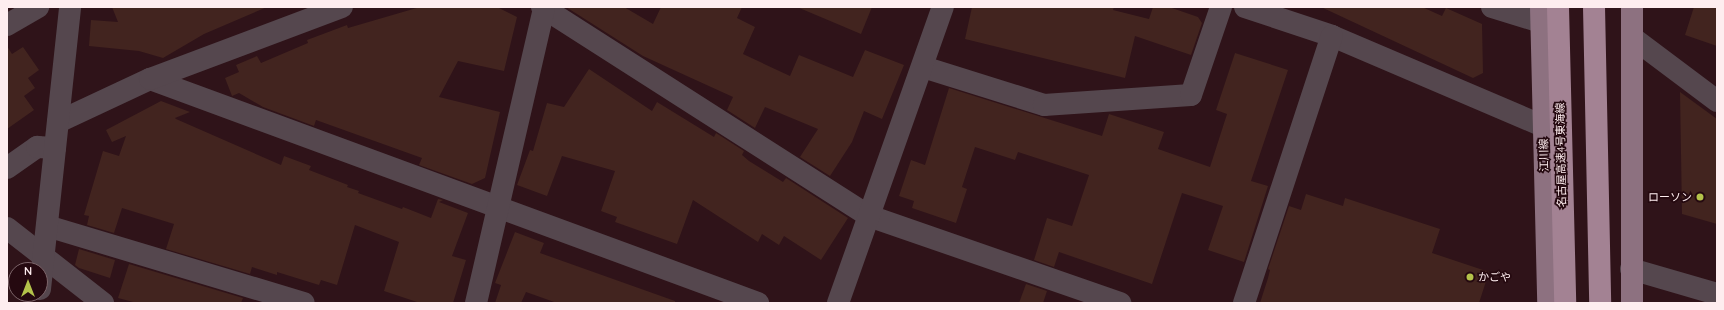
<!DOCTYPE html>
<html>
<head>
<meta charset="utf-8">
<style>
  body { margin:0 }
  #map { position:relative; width:1724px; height:310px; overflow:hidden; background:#2f1319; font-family:Quicksand,"Noto Sans JP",sans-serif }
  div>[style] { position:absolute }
  .building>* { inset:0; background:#42241f }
  .minor>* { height:22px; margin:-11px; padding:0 11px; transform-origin:11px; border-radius:11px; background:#55474e }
  .tertiary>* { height:22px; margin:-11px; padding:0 11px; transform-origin:11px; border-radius:11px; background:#55474e }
  .primary>* { height:22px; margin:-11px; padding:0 11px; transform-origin:11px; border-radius:11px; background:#8d7180 }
  .motorway>* { height:22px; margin:-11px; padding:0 11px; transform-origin:11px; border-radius:11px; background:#a38293 }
  .dots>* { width:11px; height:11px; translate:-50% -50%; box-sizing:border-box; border:2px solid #250910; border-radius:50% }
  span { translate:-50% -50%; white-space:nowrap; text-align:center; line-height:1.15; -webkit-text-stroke:3.5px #250910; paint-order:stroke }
  .street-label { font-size:11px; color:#feedef }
  .poi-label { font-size:11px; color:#feedef }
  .right { translate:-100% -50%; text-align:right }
  .left { translate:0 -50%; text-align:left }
  .frame { position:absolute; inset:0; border:8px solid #feedef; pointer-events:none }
  .north { position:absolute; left:8px; top:262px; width:40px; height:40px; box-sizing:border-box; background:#250910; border:1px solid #7c6469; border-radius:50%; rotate:0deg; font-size:11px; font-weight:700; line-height:16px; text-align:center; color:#feedef }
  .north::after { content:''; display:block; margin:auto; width:14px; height:18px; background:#b4c24a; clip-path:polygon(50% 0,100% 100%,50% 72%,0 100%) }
</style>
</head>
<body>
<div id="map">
  <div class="building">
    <i style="clip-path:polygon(112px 7px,267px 7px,204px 34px,163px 58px,139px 51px,89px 46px,91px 20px,118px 22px)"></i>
    <i style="clip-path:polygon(420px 7px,497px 7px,517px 17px,504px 71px,458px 61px,439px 97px,500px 112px,485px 178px,472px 184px,419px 165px,422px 158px,316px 120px,314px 126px,263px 107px,239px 93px,232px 96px,225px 78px,239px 72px,236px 65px,257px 56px,261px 63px,308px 43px,307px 40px,347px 25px,348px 28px)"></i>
    <i style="clip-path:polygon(566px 7px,624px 7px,653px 24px,661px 7px,742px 7px,737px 18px,755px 27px,743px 54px,790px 76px,799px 55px,853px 77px,865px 50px,904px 65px,882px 119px,864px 111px,852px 142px,830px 176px,800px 157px,818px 129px,765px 107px,755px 128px,727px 110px,733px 97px,643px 56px)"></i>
    <i style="clip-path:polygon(797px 7px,872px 7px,861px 34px)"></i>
    <i style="clip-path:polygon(972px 7px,1114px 7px,1113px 10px,1149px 19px,1153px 7px,1169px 7px,1198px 17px,1202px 23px,1191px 55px,1135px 36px,1125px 78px,965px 39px)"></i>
    <i style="clip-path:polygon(1321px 7px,1422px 7px,1442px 16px,1446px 8px,1482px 24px,1483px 73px,1473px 78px)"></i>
    <i style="clip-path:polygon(1694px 7px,1717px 7px,1717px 46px,1685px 35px)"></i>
    <i style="clip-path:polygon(7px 46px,12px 54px,23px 47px,39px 70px,28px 78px,35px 88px,24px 96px,34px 110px,7px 129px)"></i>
    <i style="clip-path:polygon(1235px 53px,1288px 70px,1251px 181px,1268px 186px,1244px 262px,1208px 250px,1223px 206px,1182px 193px,1152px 284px,1059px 252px,1054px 267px,1034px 260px,1047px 218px,1072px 226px,1089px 175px,1018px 152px,1015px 160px,975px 147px,962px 187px,967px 189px,956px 223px,912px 208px,914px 201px,899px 196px,911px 160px,925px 165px,949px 88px,1102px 136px,1109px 114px,1164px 132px,1158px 149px,1210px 167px,1227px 114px,1216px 110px)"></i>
    <i style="clip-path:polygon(589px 69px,652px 111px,657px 102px,714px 137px,716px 133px,744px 151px,742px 155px,749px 161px,783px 182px,786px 178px,848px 218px,821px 260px,784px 236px,779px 245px,762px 234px,758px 242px,693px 200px,677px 244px,615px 222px,617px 217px,601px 211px,615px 171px,562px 156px,547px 196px,517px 185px,530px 150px,533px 151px,547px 103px,564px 107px)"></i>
    <i style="clip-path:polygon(1680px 92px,1717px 119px,1717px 224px,1682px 214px)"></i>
    <i style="clip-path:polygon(161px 101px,190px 112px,175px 118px,176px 119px,281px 165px,284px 156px,311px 166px,309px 170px,348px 185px,347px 187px,359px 191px,358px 193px,402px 209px,403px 207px,431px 218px,438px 199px,443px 200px,439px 202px,468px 213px,452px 256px,466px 260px,453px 303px,420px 303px,384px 291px,399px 242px,355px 225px,337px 285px,321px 280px,319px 285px,277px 272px,277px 275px,252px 267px,250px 274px,166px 249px,174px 224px,122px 208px,114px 233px,87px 225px,89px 216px,84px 215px,103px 151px,119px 156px,126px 136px,112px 142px,106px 130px)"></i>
    <i style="clip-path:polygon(1306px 194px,1343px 206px,1345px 198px,1440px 229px,1432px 253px,1489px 272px,1479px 303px,1260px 303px,1268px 278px,1270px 270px,1268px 269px,1289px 206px,1301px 210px)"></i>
    <i style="clip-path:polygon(515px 232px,544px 243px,540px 253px,675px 301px,675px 303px,557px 303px,526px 292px,521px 303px,495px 303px,501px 285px,495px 283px)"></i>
    <i style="clip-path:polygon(79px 249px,115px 260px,110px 278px,79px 268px,75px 265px)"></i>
    <i style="clip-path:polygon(129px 264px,243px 298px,241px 303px,137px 303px,118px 298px)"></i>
    <i style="clip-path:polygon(1026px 284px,1047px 291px,1043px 303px,1019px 303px)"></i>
  </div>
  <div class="minor">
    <i style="left:542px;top:7px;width:388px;rotate:32.6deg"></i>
    <i style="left:869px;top:216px;width:266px;rotate:19.1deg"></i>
    <i style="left:1245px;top:7px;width:92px;rotate:18.4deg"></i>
    <i style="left:1332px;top:36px;width:229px;rotate:23.1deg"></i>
    <i style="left:1492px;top:7px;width:51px;rotate:17deg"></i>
    <i style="left:7px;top:25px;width:36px;rotate:-30deg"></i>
    <i style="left:1633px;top:38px;width:105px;rotate:36.9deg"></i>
    <i style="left:923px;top:67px;width:127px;rotate:17.4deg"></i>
    <i style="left:1044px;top:105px;width:147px;rotate:-3.9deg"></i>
    <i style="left:1191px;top:95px;width:93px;rotate:-71.2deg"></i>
    <i style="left:150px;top:79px;width:648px;rotate:20.22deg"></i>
    <i style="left:58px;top:122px;width:102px;rotate:-25.1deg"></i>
    <i style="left:150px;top:79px;width:205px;rotate:-20.6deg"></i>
    <i style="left:7px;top:168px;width:37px;rotate:-35deg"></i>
    <i style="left:37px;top:147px;width:18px;rotate:3deg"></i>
    <i style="left:47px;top:226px;width:268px;rotate:16.7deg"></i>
    <i style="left:7px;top:228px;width:122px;rotate:38deg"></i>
    <i style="left:476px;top:303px;width:302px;rotate:-77deg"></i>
    <i style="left:838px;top:303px;width:314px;rotate:-70.5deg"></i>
    <i style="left:1244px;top:303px;width:281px;rotate:-71.8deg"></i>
  </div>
  <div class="tertiary">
    <i style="left:1631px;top:269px;width:90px;rotate:16.2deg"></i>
    <i style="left:40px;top:289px;width:284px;rotate:-83.9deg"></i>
  </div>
  <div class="primary">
    <i style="left:1541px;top:7px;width:296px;rotate:88.6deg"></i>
    <i style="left:1632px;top:303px;width:296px;rotate:-90deg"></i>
  </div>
  <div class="motorway">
    <i style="left:1558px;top:7px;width:296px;rotate:88.6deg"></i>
    <i style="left:1594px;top:7px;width:296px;rotate:88.8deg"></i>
  </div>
  <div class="dots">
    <i style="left:1700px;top:197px;background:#b4c24a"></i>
    <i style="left:1470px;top:277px;background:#b4c24a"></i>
  </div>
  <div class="street-label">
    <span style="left:1544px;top:155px;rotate:-91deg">江川線</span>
    <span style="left:1561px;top:155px;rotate:-91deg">名古屋高速4号東海線</span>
  </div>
  <div class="poi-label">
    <span class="right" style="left:1692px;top:197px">ローソン</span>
    <span class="left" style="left:1478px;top:277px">かごや</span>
  </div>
  <div class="frame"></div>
  <div class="north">N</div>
</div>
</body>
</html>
